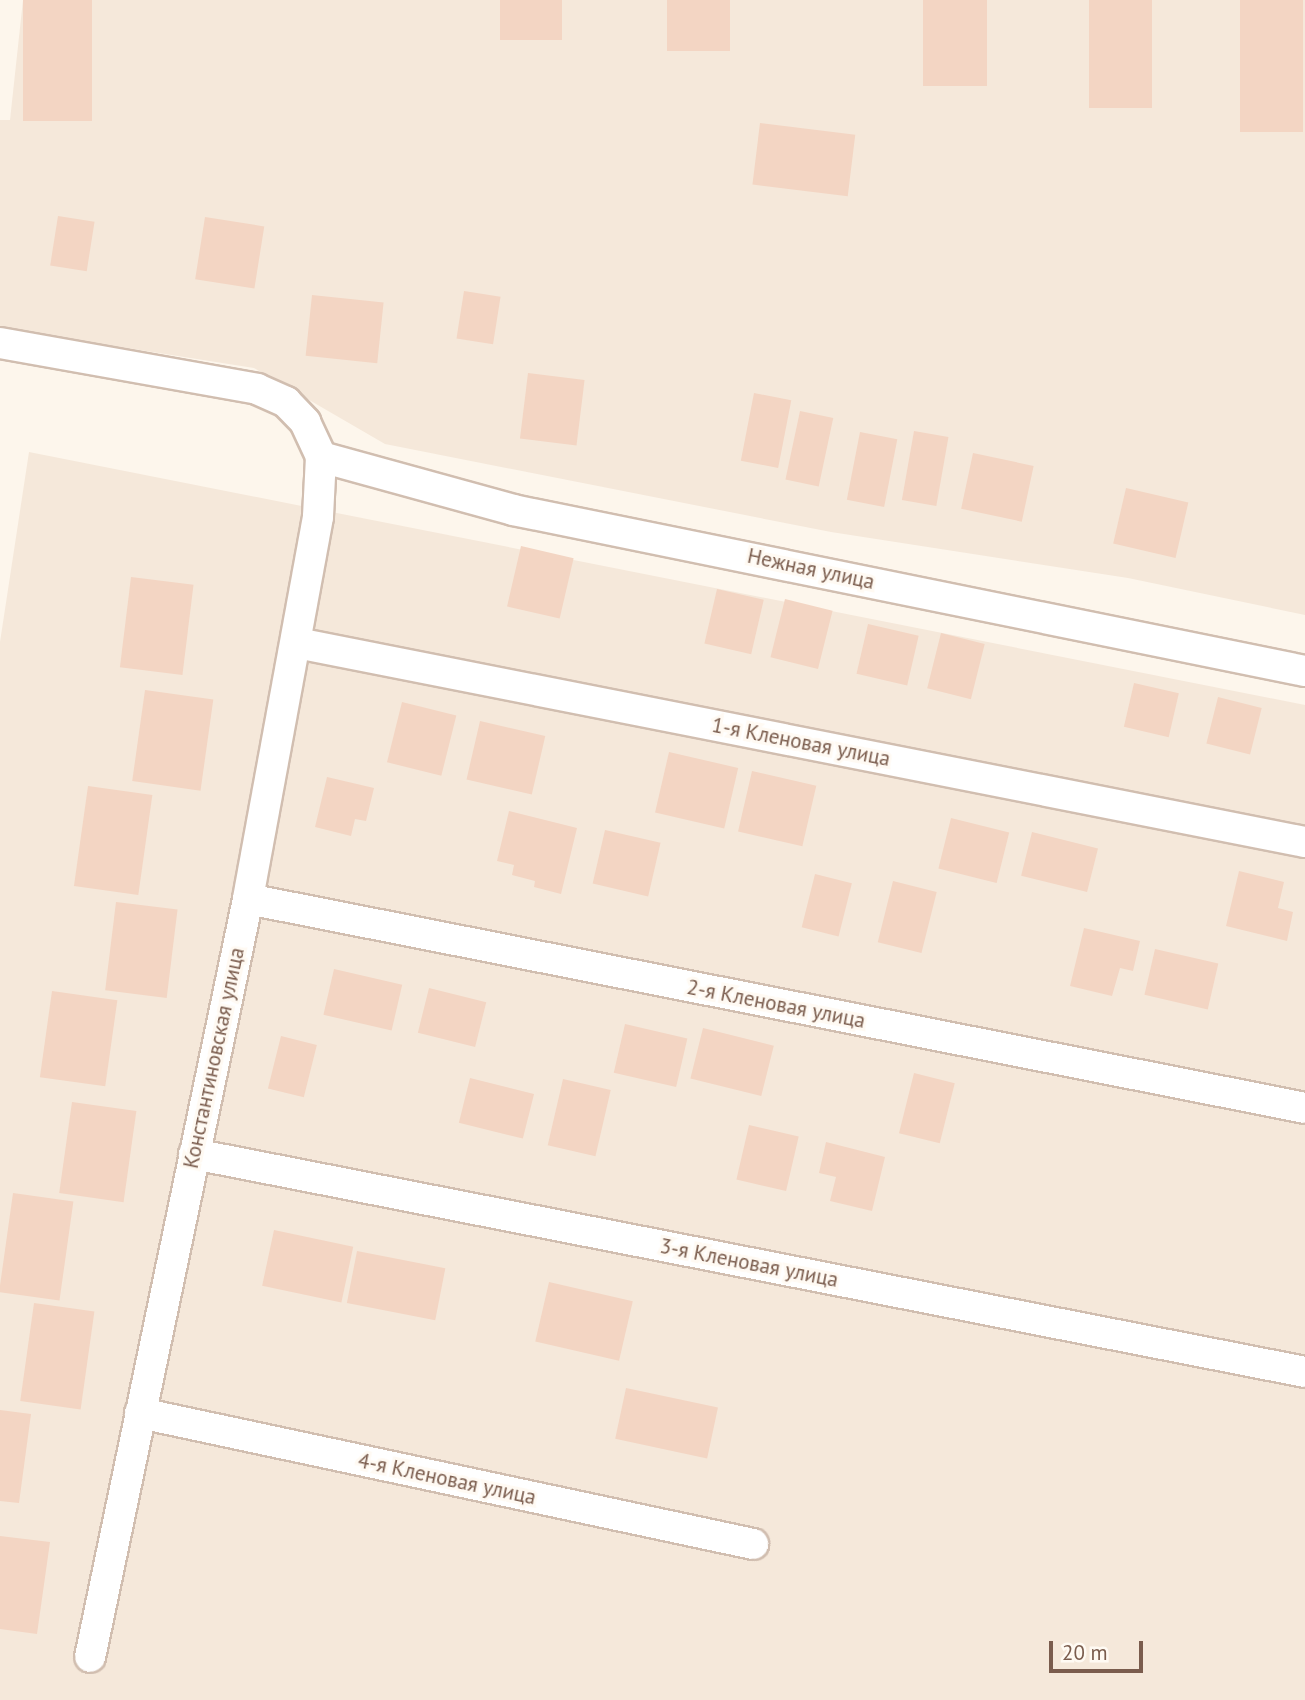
<!DOCTYPE html>
<html>
<head>
<meta charset="utf-8">
<style>
  body { margin:0 }
  #map { position:relative; width:1305px; height:1700px; overflow:hidden; background:#fdf6ec; font-family:"PT Sans",sans-serif }
  div>[style] { position:absolute }
  .residential>* { inset:0; background:#f5e8da }
  .building>* { inset:0; background:#f3d5c3; transform-origin:0 0 }
  .roads { filter:drop-shadow(2px 0 #d1beb0) drop-shadow(-2px 0 #d1beb0) drop-shadow(0 2px #d1beb0) drop-shadow(0 -2px #d1beb0) }
  .minor>* { height:30px; margin:-15px; padding:0 15px; transform-origin:15px; border-radius:15px; background:#fff }
  span { translate:-50% -50%; white-space:nowrap; text-align:center; line-height:1.15; -webkit-text-stroke:6px #fffaf3; paint-order:stroke }
  .street-label { font-size:21px; color:#7a5c4d }
  .scale { position:absolute; left:1049px; top:1641px; width:94px; height:32px; box-sizing:border-box; border:4px solid #7a5c4d; border-top:0; padding-left:9px; font-size:21px; line-height:24px; white-space:nowrap; color:#7a5c4d; -webkit-text-stroke:5px #fffaf3; paint-order:stroke }
</style>
</head>
<body>
<div id="map">
  <div class="residential">
    <i style="clip-path:polygon(23px 0,1305px 0,1305px 615px,1128px 578px,831px 532px,385px 444px,254px 368px,0 328px,0 120px,10px 120px)"></i>
    <i style="clip-path:polygon(29px 452px,1305px 705px,1305px 1700px,0 1700px,0 642px)"></i>
  </div>
  <div class="building">
    <i style="left:23px;top:0;width:69px;height:121px"></i>
    <i style="left:500px;top:0;width:62px;height:40px"></i>
    <i style="left:667px;top:0;width:63px;height:51px"></i>
    <i style="left:923px;top:0;width:64px;height:86px"></i>
    <i style="left:1089px;top:0;width:63px;height:108px"></i>
    <i style="left:1240px;top:0;width:63px;height:132px"></i>
    <i style="left:760px;top:123px;width:96px;height:62px;rotate:7deg"></i>
    <i style="left:58px;top:216px;width:37px;height:50px;rotate:9deg"></i>
    <i style="left:205px;top:217px;width:60px;height:63px;rotate:9deg"></i>
    <i style="left:464px;top:291px;width:37px;height:48px;rotate:9deg"></i>
    <i style="left:312px;top:295px;width:72px;height:61px;rotate:6deg"></i>
    <i style="left:528px;top:373px;width:57px;height:66px;rotate:7deg"></i>
    <i style="left:754px;top:393px;width:38px;height:69px;rotate:11deg"></i>
    <i style="left:800px;top:411px;width:34px;height:70px;rotate:12deg"></i>
    <i style="left:914px;top:431px;width:35px;height:70px;rotate:10deg"></i>
    <i style="left:860px;top:432px;width:38px;height:69px;rotate:11deg"></i>
    <i style="left:973px;top:453px;width:62px;height:57px;rotate:12deg"></i>
    <i style="left:1126px;top:488px;width:64px;height:57px;rotate:13deg"></i>
    <i style="left:521px;top:546px;width:54px;height:62px;rotate:13deg"></i>
    <i style="left:131px;top:577px;width:63px;height:91px;rotate:7deg"></i>
    <i style="left:717px;top:589px;width:48px;height:56px;rotate:13deg"></i>
    <i style="left:785px;top:599px;width:49px;height:60px;rotate:14deg"></i>
    <i style="left:868px;top:624px;width:52px;height:51px;rotate:13deg"></i>
    <i style="left:941px;top:633px;width:45px;height:57px;rotate:14deg"></i>
    <i style="left:1134px;top:683px;width:46px;height:45px;rotate:13deg"></i>
    <i style="left:145px;top:690px;width:69px;height:92px;rotate:8deg"></i>
    <i style="left:1218px;top:697px;width:45px;height:48px;rotate:14deg"></i>
    <i style="left:402px;top:702px;width:56px;height:62px;rotate:14deg"></i>
    <i style="left:480px;top:721px;width:67px;height:60px;rotate:13deg"></i>
    <i style="left:669px;top:752px;width:71px;height:62px;rotate:13deg"></i>
    <i style="left:752px;top:771px;width:66px;height:62px;rotate:13deg"></i>
    <i style="clip-path:polygon(327px 777px,374px 788px,366px 821px,355px 819px,351px 836px,315px 827px)"></i>
    <i style="left:88px;top:786px;width:65px;height:101px;rotate:8deg"></i>
    <i style="clip-path:polygon(509px 811px,577px 828px,561px 894px,534px 887px,535px 881px,512px 875px,514px 865px,497px 861px)"></i>
    <i style="left:951px;top:818px;width:60px;height:52px;rotate:14deg"></i>
    <i style="left:605px;top:830px;width:57px;height:55px;rotate:13deg"></i>
    <i style="left:1032px;top:832px;width:68px;height:45px;rotate:14deg"></i>
    <i style="clip-path:polygon(1239px 871px,1284px 882px,1278px 908px,1293px 912px,1287px 941px,1226px 926px)"></i>
    <i style="left:815px;top:874px;width:38px;height:55px;rotate:14deg"></i>
    <i style="left:893px;top:881px;width:45px;height:63px;rotate:14deg"></i>
    <i style="left:116px;top:902px;width:62px;height:89px;rotate:7deg"></i>
    <i style="clip-path:polygon(1084px 928px,1140px 941px,1133px 971px,1120px 968px,1112px 996px,1070px 986px)"></i>
    <i style="left:1155px;top:949px;width:65px;height:47px;rotate:13deg"></i>
    <i style="left:334px;top:969px;width:70px;height:47px;rotate:13deg"></i>
    <i style="left:429px;top:988px;width:59px;height:46px;rotate:14deg"></i>
    <i style="left:52px;top:991px;width:66px;height:87px;rotate:8deg"></i>
    <i style="left:625px;top:1024px;width:64px;height:50px;rotate:13deg"></i>
    <i style="left:703px;top:1028px;width:73px;height:52px;rotate:14deg"></i>
    <i style="left:281px;top:1036px;width:37px;height:54px;rotate:14deg"></i>
    <i style="left:914px;top:1073px;width:42px;height:62px;rotate:14deg"></i>
    <i style="left:470px;top:1078px;width:66px;height:46px;rotate:14deg"></i>
    <i style="left:563px;top:1079px;width:49px;height:68px;rotate:13deg"></i>
    <i style="left:72px;top:1102px;width:65px;height:92px;rotate:8deg"></i>
    <i style="left:749px;top:1125px;width:51px;height:56px;rotate:13deg"></i>
    <i style="clip-path:polygon(826px 1142px,885px 1157px,872px 1211px,830px 1201px,836px 1177px,819px 1173px)"></i>
    <i style="left:13px;top:1193px;width:61px;height:100px;rotate:8deg"></i>
    <i style="left:274px;top:1230px;width:81px;height:57px;rotate:12deg"></i>
    <i style="left:357px;top:1251px;width:90px;height:53px;rotate:11deg"></i>
    <i style="left:549px;top:1282px;width:86px;height:61px;rotate:13deg"></i>
    <i style="left:34px;top:1303px;width:61px;height:99px;rotate:8deg"></i>
    <i style="left:626px;top:1388px;width:94px;height:52px;rotate:12deg"></i>
    <i style="clip-path:polygon(0 1410px,31px 1414px,19px 1503px,0 1501px)"></i>
    <i style="clip-path:polygon(0 1536px,50px 1542px,37px 1634px,0 1629px)"></i>
  </div>
  <div class="roads">
    <div class="minor">
      <i style="left:0;top:343px;width:261px;rotate:10.1deg"></i>
      <i style="left:257px;top:389px;width:32px;rotate:24deg"></i>
      <i style="left:286px;top:402px;width:28px;rotate:46deg"></i>
      <i style="left:305px;top:422px;width:38px;rotate:65deg"></i>
      <i style="left:321px;top:457px;width:60px;rotate:92.9deg"></i>
      <i style="left:318px;top:517px;width:388px;rotate:100.4deg"></i>
      <i style="left:248px;top:899px;width:774px;rotate:101.77deg"></i>
      <i style="left:321px;top:457px;width:199px;rotate:15.4deg"></i>
      <i style="left:513px;top:510px;width:808px;rotate:11.49deg"></i>
      <i style="left:297px;top:643px;width:1027px;rotate:11.17deg"></i>
      <i style="left:248px;top:899px;width:1077px;rotate:11.18deg"></i>
      <i style="left:194px;top:1154px;width:1132px;rotate:11.1deg"></i>
      <i style="left:140px;top:1413px;width:627px;rotate:12.06deg"></i>
    </div>
  </div>
  <div class="street-label">
    <span style="left:811px;top:569px;rotate:12deg">Нежная улица</span>
    <span style="left:801px;top:742px;rotate:11deg">1-я Кленовая улица</span>
    <span style="left:776px;top:1004px;rotate:11deg">2-я Кленовая улица</span>
    <span style="left:214px;top:1058px;rotate:-78deg">Константиновская улица</span>
    <span style="left:749px;top:1263px;rotate:11deg">3-я Кленовая улица</span>
    <span style="left:447px;top:1479px;rotate:12deg">4-я Кленовая улица</span>
  </div>
  <div class="scale">20 m</div>
</div>
</body>
</html>
